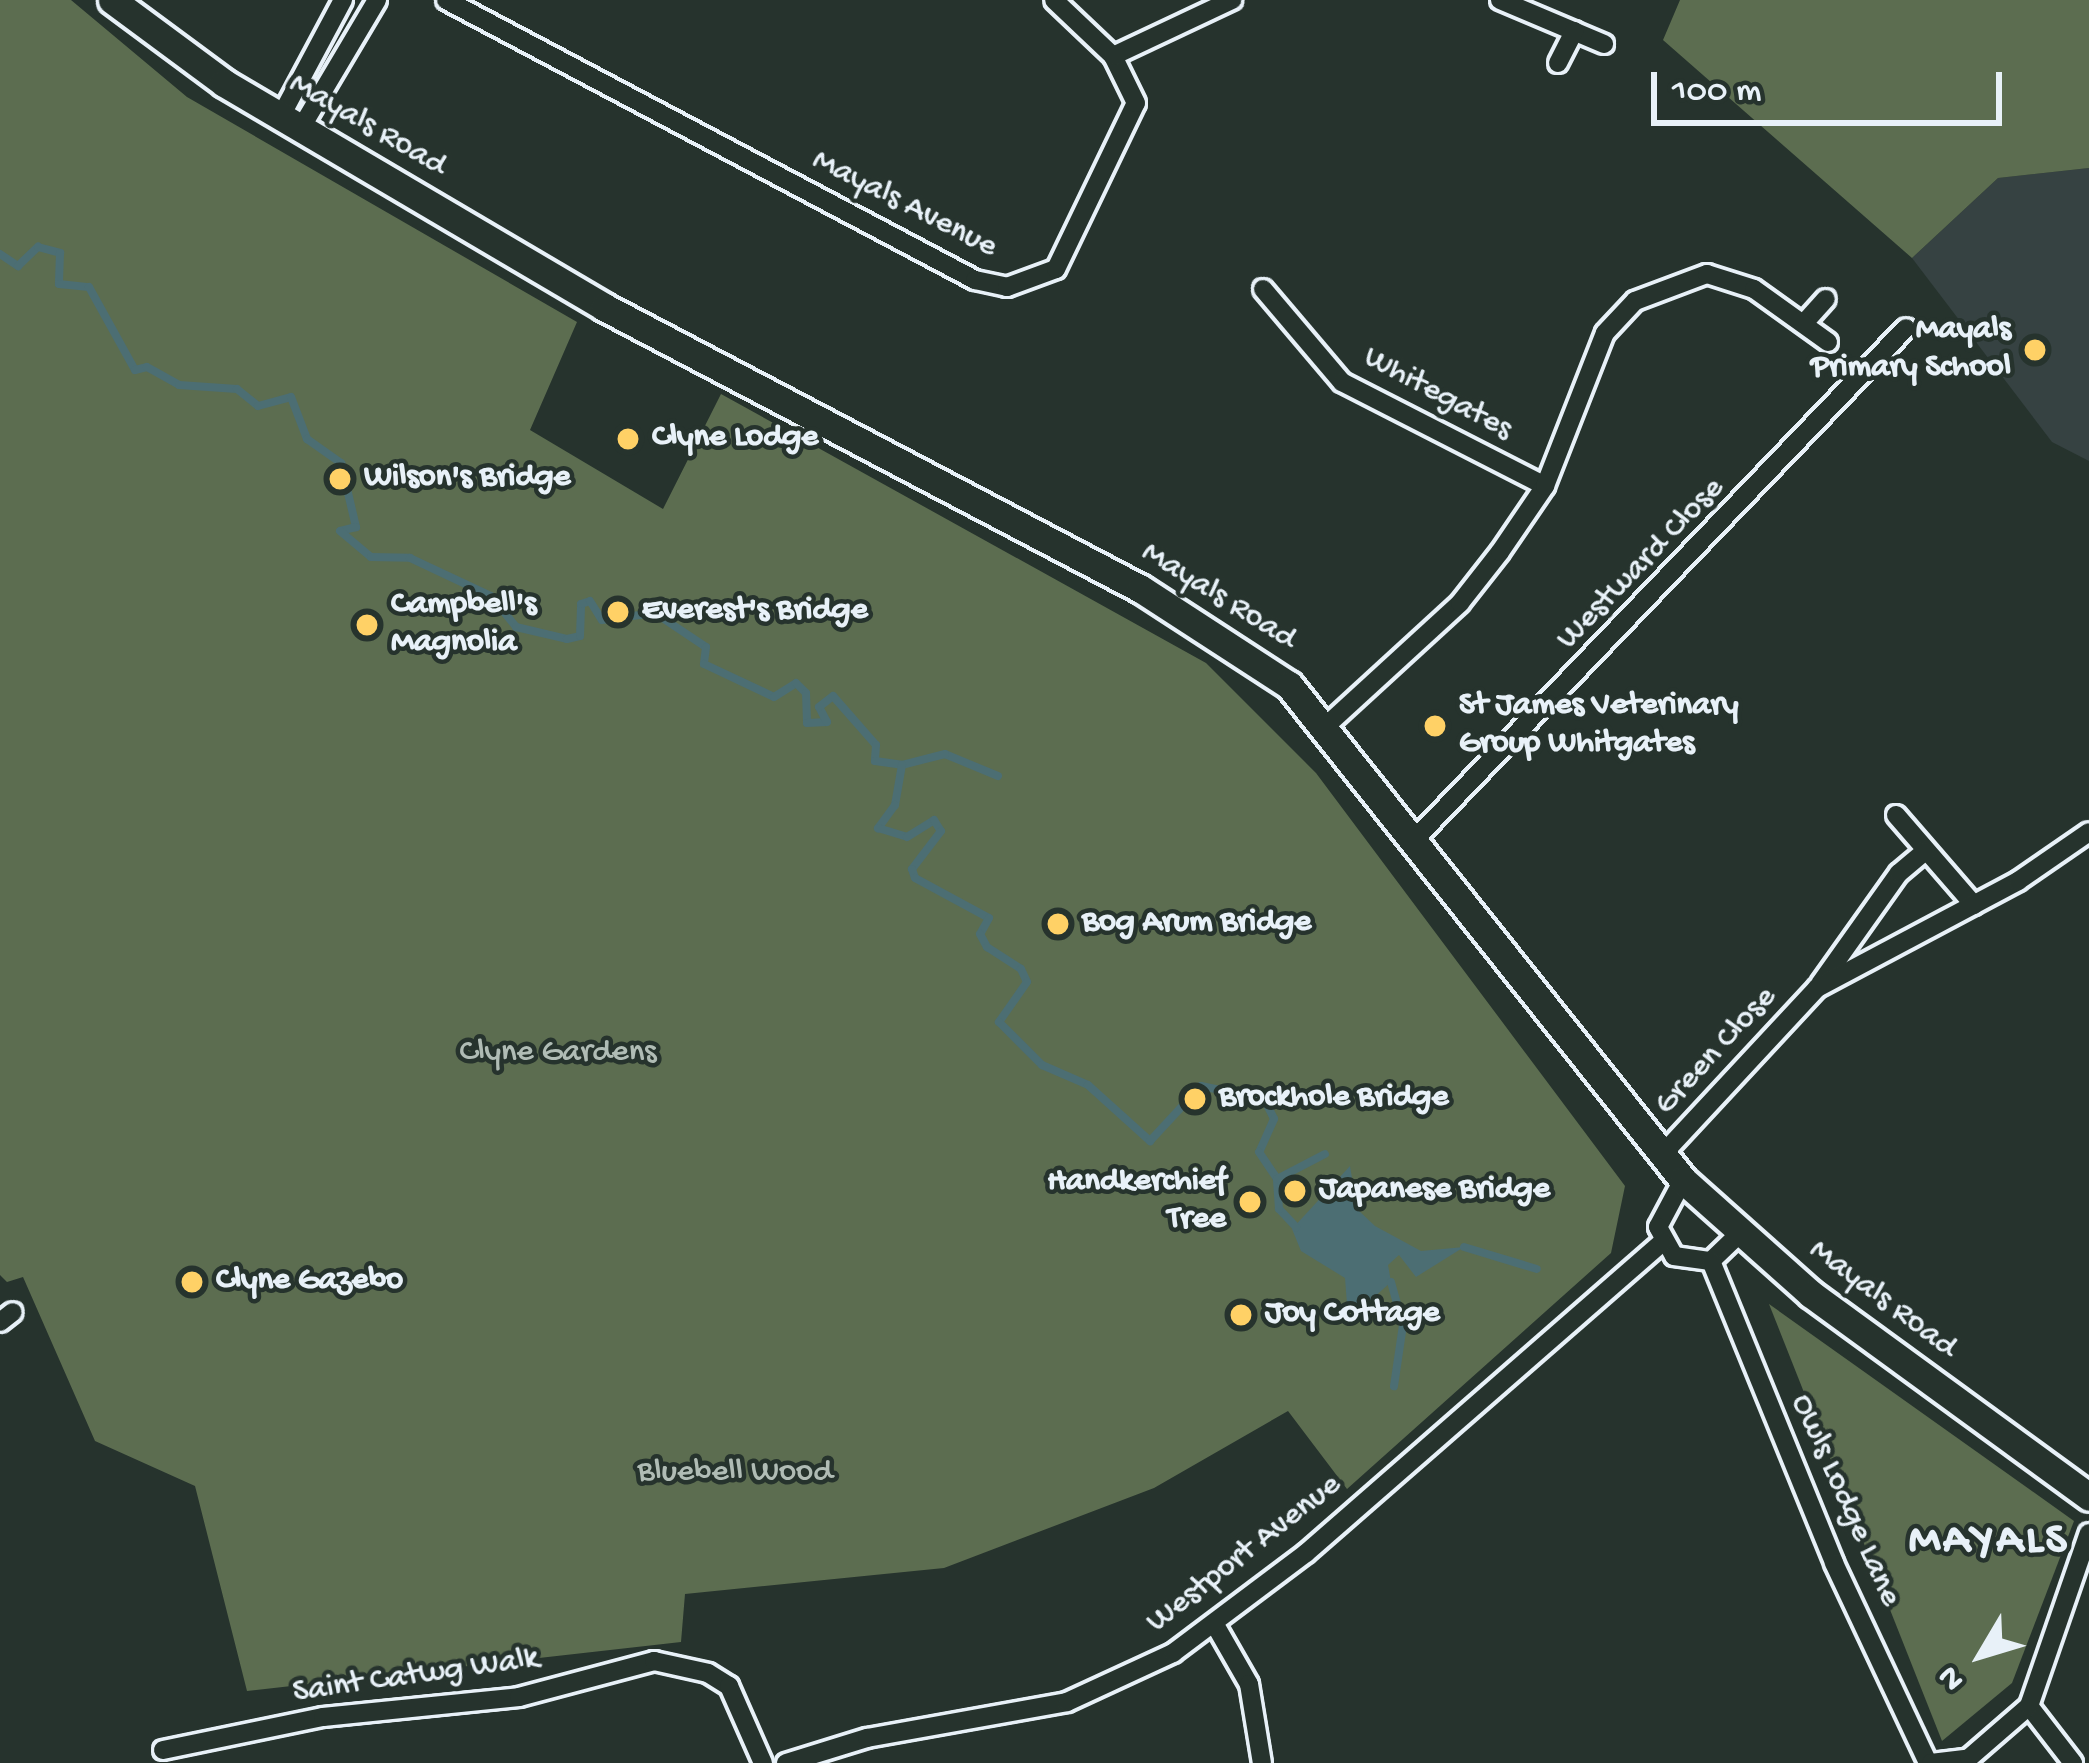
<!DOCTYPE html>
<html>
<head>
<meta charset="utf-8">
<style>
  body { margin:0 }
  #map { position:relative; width:2089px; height:1763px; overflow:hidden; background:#26332d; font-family:"Gochi Hand",sans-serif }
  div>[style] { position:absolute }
  .built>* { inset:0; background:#364242 }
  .green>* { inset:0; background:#5c6d50 }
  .water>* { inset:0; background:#4c6e73 }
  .stream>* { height:8px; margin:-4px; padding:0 4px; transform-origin:4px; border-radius:4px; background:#4c6e73 }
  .roads { filter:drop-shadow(3px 0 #e8f1f8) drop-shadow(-3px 0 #e8f1f8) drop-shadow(0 3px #e8f1f8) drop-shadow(0 -3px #e8f1f8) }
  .minor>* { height:18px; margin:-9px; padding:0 9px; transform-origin:9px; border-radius:9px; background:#26332d }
  .secondary>* { height:27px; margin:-13.5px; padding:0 13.5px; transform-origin:13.5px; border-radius:13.5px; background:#26332d }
  .dots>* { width:33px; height:33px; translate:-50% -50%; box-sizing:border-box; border:6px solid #26332d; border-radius:50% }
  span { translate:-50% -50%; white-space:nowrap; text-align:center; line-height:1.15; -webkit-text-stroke:9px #26332d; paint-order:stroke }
  .street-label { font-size:33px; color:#e8f1f8 }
  .poi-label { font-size:33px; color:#e8f1f8; font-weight:700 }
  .right { translate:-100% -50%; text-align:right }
  .left { translate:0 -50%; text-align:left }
  .park-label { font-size:33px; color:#b0bcb5 }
  .district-label { font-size:45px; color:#e8f1f8; font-weight:700; letter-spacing:3px }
  .north { position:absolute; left:1921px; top:1595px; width:120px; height:120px; -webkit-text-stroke:9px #26332d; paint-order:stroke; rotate:232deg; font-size:33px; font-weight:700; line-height:48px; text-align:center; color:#e8f1f8 }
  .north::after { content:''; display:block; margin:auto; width:42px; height:54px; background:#e8f1f8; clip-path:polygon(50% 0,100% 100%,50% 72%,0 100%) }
  .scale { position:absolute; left:1651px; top:72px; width:351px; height:54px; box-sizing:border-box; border:6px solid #e8f1f8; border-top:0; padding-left:15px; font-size:36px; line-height:42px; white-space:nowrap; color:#e8f1f8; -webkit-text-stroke:9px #26332d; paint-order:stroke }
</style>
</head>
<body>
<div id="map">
  <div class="built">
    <i style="clip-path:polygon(2089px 168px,2089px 461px,2052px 442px,1912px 258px,1998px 178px)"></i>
  </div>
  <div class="green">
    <i style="clip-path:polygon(0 0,71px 0,187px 97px,577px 322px,530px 430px,663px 509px,721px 394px,1206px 663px,1316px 773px,1625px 1186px,1611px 1253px,1347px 1489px,1288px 1411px,1154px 1488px,944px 1568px,685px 1594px,681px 1642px,247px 1691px,195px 1486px,95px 1441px,23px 1277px,7px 1282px,0 1275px)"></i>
    <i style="clip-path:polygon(1680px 0,2089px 0,2089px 168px,1998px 178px,1912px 258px,1663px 40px)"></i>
    <i style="clip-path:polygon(1769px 1304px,2074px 1521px,2012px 1683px,1942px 1741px)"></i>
  </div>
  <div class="water">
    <i style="clip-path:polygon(1350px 1166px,1357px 1209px,1375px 1226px,1421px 1251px,1464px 1247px,1416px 1277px,1399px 1255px,1388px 1265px,1391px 1282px,1362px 1308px,1347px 1304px,1345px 1278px,1301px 1251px,1292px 1229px)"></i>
  </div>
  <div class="stream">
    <i style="left:0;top:254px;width:22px;rotate:34deg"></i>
    <i style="left:18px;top:266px;width:28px;rotate:-44deg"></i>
    <i style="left:38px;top:247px;width:23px;rotate:15deg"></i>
    <i style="left:60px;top:253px;width:31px;rotate:92deg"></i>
    <i style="left:59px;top:284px;width:30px;rotate:6deg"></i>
    <i style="left:89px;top:287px;width:95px;rotate:61deg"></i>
    <i style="left:135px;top:370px;width:12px;rotate:-14deg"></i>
    <i style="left:147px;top:367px;width:37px;rotate:29deg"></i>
    <i style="left:179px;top:385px;width:58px;rotate:3.9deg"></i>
    <i style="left:237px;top:389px;width:27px;rotate:39deg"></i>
    <i style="left:258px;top:406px;width:34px;rotate:-15deg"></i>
    <i style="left:291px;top:397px;width:45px;rotate:69.1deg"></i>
    <i style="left:307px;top:439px;width:42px;rotate:35.2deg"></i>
    <i style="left:341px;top:463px;width:66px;rotate:76.8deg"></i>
    <i style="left:356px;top:527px;width:16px;rotate:166deg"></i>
    <i style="left:340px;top:531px;width:40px;rotate:40deg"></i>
    <i style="left:371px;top:557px;width:39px;rotate:1deg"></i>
    <i style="left:410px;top:558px;width:89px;rotate:25.1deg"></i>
    <i style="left:491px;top:596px;width:40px;rotate:51deg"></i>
    <i style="left:516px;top:627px;width:52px;rotate:13.2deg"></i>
    <i style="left:567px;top:639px;width:13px;rotate:-13deg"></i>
    <i style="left:580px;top:636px;width:32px;rotate:-88deg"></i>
    <i style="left:581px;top:604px;width:9px;rotate:-18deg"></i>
    <i style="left:590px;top:601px;width:22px;rotate:58deg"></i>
    <i style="left:602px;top:620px;width:53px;rotate:-7.5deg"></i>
    <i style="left:655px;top:613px;width:61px;rotate:33.7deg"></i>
    <i style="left:706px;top:647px;width:17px;rotate:97deg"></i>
    <i style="left:704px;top:664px;width:77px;rotate:25.2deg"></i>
    <i style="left:774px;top:697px;width:26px;rotate:-32deg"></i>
    <i style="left:796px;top:683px;width:14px;rotate:45deg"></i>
    <i style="left:806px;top:693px;width:30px;rotate:88deg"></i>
    <i style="left:807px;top:723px;width:20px;rotate:-3deg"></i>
    <i style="left:827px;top:722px;width:17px;rotate:-118deg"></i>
    <i style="left:819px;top:707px;width:18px;rotate:-38deg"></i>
    <i style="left:833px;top:696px;width:65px;rotate:48.7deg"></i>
    <i style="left:876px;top:745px;width:16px;rotate:94deg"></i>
    <i style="left:875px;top:761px;width:27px;rotate:8deg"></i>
    <i style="left:998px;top:776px;width:57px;rotate:-157.5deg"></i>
    <i style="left:945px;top:754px;width:44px;rotate:165.7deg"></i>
    <i style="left:902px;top:765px;width:41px;rotate:99.9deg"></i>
    <i style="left:895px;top:805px;width:29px;rotate:126deg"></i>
    <i style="left:878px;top:828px;width:30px;rotate:17deg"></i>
    <i style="left:907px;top:837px;width:32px;rotate:-32deg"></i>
    <i style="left:934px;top:820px;width:13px;rotate:58deg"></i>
    <i style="left:941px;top:831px;width:48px;rotate:127.3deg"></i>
    <i style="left:912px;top:869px;width:9px;rotate:72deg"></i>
    <i style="left:915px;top:878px;width:84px;rotate:28.4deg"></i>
    <i style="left:989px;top:918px;width:18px;rotate:119deg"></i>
    <i style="left:980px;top:934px;width:15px;rotate:62deg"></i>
    <i style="left:987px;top:947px;width:40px;rotate:32.9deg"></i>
    <i style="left:1021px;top:969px;width:14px;rotate:65deg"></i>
    <i style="left:1027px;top:982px;width:49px;rotate:125deg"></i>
    <i style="left:999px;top:1022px;width:61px;rotate:45deg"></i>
    <i style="left:1042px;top:1065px;width:50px;rotate:23.5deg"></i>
    <i style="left:1088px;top:1085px;width:84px;rotate:42.1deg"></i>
    <i style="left:1150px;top:1141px;width:75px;rotate:-47.2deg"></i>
    <i style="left:1201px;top:1086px;width:64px;rotate:11.7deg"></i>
    <i style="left:1264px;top:1099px;width:22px;rotate:63deg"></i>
    <i style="left:1274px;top:1119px;width:36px;rotate:114deg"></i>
    <i style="left:1259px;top:1152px;width:32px;rotate:56deg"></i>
    <i style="left:1296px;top:1227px;width:25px;rotate:-133deg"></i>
    <i style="left:1279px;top:1209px;width:30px;rotate:-94deg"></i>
    <i style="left:1277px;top:1179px;width:54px;rotate:-27.5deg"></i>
    <i style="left:1464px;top:1247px;width:76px;rotate:16.8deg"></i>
    <i style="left:1391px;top:1282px;width:45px;rotate:74.4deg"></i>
    <i style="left:1403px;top:1325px;width:62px;rotate:98.4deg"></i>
  </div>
  <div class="roads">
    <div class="minor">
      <i style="left:446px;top:0;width:599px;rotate:27.89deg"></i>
      <i style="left:975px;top:280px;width:33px;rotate:12deg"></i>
      <i style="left:1007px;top:287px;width:52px;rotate:-20.2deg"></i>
      <i style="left:1056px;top:269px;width:184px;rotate:-64.3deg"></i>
      <i style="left:1136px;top:103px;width:52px;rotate:-116.1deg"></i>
      <i style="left:1113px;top:56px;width:81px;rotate:-136.5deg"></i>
      <i style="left:1500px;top:0;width:113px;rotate:22.9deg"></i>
      <i style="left:1113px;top:56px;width:132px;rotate:-25.2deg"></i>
      <i style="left:1558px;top:63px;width:36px;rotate:-63deg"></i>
      <i style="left:281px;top:116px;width:132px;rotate:-61.9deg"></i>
      <i style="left:301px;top:128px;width:149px;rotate:-59.3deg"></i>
      <i style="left:1263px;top:289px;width:122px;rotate:49.7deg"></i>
      <i style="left:1342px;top:382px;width:228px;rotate:27.1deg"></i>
      <i style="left:1805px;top:322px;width:31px;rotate:-48deg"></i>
      <i style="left:1327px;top:725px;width:180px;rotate:-42.5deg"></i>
      <i style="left:1460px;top:603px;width:65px;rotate:-51.9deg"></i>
      <i style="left:1500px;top:552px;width:80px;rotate:-55.7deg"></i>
      <i style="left:1545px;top:486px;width:164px;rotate:-68.6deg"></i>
      <i style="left:1605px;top:333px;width:44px;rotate:-46.8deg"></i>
      <i style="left:1635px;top:301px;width:77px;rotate:-20.6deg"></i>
      <i style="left:1707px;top:274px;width:49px;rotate:17.7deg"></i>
      <i style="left:1754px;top:289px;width:91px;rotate:35.6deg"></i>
      <i style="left:1896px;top:815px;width:119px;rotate:49.1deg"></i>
      <i style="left:1416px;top:838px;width:707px;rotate:-46.15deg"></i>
      <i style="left:1820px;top:984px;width:136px;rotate:-54.6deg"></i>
      <i style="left:1899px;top:873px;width:34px;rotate:-40deg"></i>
      <i style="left:1660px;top:1157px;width:231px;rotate:-47.1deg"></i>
      <i style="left:1817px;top:988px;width:228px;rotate:-28deg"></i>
      <i style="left:2018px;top:881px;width:86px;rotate:-34.6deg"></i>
      <i style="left:1683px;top:1180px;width:53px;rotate:118deg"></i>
      <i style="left:1658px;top:1227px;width:33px;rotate:61deg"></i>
      <i style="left:1674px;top:1256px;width:37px;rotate:8deg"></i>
      <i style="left:1711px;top:1261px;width:39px;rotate:-44deg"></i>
      <i style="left:1711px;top:1261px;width:326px;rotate:67.8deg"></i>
      <i style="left:1834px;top:1563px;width:221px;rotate:64.8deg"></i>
      <i style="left:0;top:1322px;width:16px;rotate:-38deg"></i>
      <i style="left:1214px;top:1623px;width:70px;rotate:60.2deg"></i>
      <i style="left:1249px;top:1684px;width:80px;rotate:80.7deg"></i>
      <i style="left:2029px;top:1706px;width:72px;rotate:52.3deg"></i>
      <i style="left:163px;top:1750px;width:163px;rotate:-11.7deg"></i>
      <i style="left:323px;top:1717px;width:197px;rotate:-5.8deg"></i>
      <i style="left:519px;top:1697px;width:140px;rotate:-14.9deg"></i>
      <i style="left:654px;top:1661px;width:55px;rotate:12.5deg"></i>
      <i style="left:708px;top:1673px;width:25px;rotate:32deg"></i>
      <i style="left:729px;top:1686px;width:84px;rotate:66.2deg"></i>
      <i style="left:786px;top:1763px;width:85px;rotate:-17.2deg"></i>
      <i style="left:867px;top:1738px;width:203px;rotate:-10.2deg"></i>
      <i style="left:1067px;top:1702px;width:117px;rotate:-24.8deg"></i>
      <i style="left:1173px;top:1653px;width:166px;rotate:-36.9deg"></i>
      <i style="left:1306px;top:1553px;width:473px;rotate:-41.1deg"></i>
      <i style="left:1931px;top:1763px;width:38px;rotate:-7deg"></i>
      <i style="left:1969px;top:1758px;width:79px;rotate:-40.9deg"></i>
      <i style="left:2029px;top:1706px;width:183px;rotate:-70.9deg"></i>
    </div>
    <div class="secondary">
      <i style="left:112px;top:0;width:139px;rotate:36.5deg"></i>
      <i style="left:224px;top:83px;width:441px;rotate:30.5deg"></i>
      <i style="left:604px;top:307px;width:607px;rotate:27.71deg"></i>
      <i style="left:1141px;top:589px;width:176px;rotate:33deg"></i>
      <i style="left:1289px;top:685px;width:633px;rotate:51.48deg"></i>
      <i style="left:1683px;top:1180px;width:171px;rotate:41.7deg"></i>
      <i style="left:1811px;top:1294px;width:344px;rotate:36.1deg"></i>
    </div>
  </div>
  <div class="dots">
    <i style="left:2035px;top:350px;background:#ffd166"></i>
    <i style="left:628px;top:439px;background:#ffd166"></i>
    <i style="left:340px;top:479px;background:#ffd166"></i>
    <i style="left:618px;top:612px;background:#ffd166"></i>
    <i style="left:367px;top:625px;background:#ffd166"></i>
    <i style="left:1435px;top:726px;background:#ffd166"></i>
    <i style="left:1058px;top:924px;background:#ffd166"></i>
    <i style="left:1195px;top:1099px;background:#ffd166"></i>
    <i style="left:1295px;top:1191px;background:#ffd166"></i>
    <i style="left:1250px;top:1202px;background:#ffd166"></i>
    <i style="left:192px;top:1282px;background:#ffd166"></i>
    <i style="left:1241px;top:1315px;background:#ffd166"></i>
  </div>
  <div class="street-label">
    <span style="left:367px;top:126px;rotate:30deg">Mayals Road</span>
    <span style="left:904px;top:205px;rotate:27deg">Mayals Avenue</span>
    <span style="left:1437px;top:395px;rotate:28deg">Whitegates</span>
    <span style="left:1642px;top:565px;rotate:-46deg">Westward Close</span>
    <span style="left:1218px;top:597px;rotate:32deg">Mayals Road</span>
    <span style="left:1717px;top:1052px;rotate:-47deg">Green Close</span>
    <span style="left:1882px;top:1300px;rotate:37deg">Mayals Road</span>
    <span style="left:1844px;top:1501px;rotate:66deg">Owls Lodge Lane</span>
    <span style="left:1245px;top:1555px;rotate:-38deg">Westport Avenue</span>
    <span style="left:416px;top:1677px;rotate:-8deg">Saint Catwg Walk</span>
  </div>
  <div class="poi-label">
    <span class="right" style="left:2011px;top:350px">Mayals<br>Primary School</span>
    <span class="left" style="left:652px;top:439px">Clyne Lodge</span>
    <span class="left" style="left:364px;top:479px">Wilson's Bridge</span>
    <span class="left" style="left:391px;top:625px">Campbell's<br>Magnolia</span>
    <span class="left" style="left:642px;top:612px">Everest's Bridge</span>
    <span class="left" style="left:1459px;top:726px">St James Veterinary<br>Group Whitgates</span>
    <span class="left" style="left:1082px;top:924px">Bog Arum Bridge</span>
    <span class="left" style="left:1219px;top:1099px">Brockhole Bridge</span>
    <span class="right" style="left:1226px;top:1202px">Handkerchief<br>Tree</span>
    <span class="left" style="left:1319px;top:1191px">Japanese Bridge</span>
    <span class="left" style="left:216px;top:1282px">Clyne Gazebo</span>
    <span class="left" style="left:1265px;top:1315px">Joy Cottage</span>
  </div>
  <div class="park-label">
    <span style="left:558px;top:1054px">Clyne Gardens</span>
    <span style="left:735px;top:1474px">Bluebell Wood</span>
  </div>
  <div class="district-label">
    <span style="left:1989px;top:1542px">MAYALS</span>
  </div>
  <div class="north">N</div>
  <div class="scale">100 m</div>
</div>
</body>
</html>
